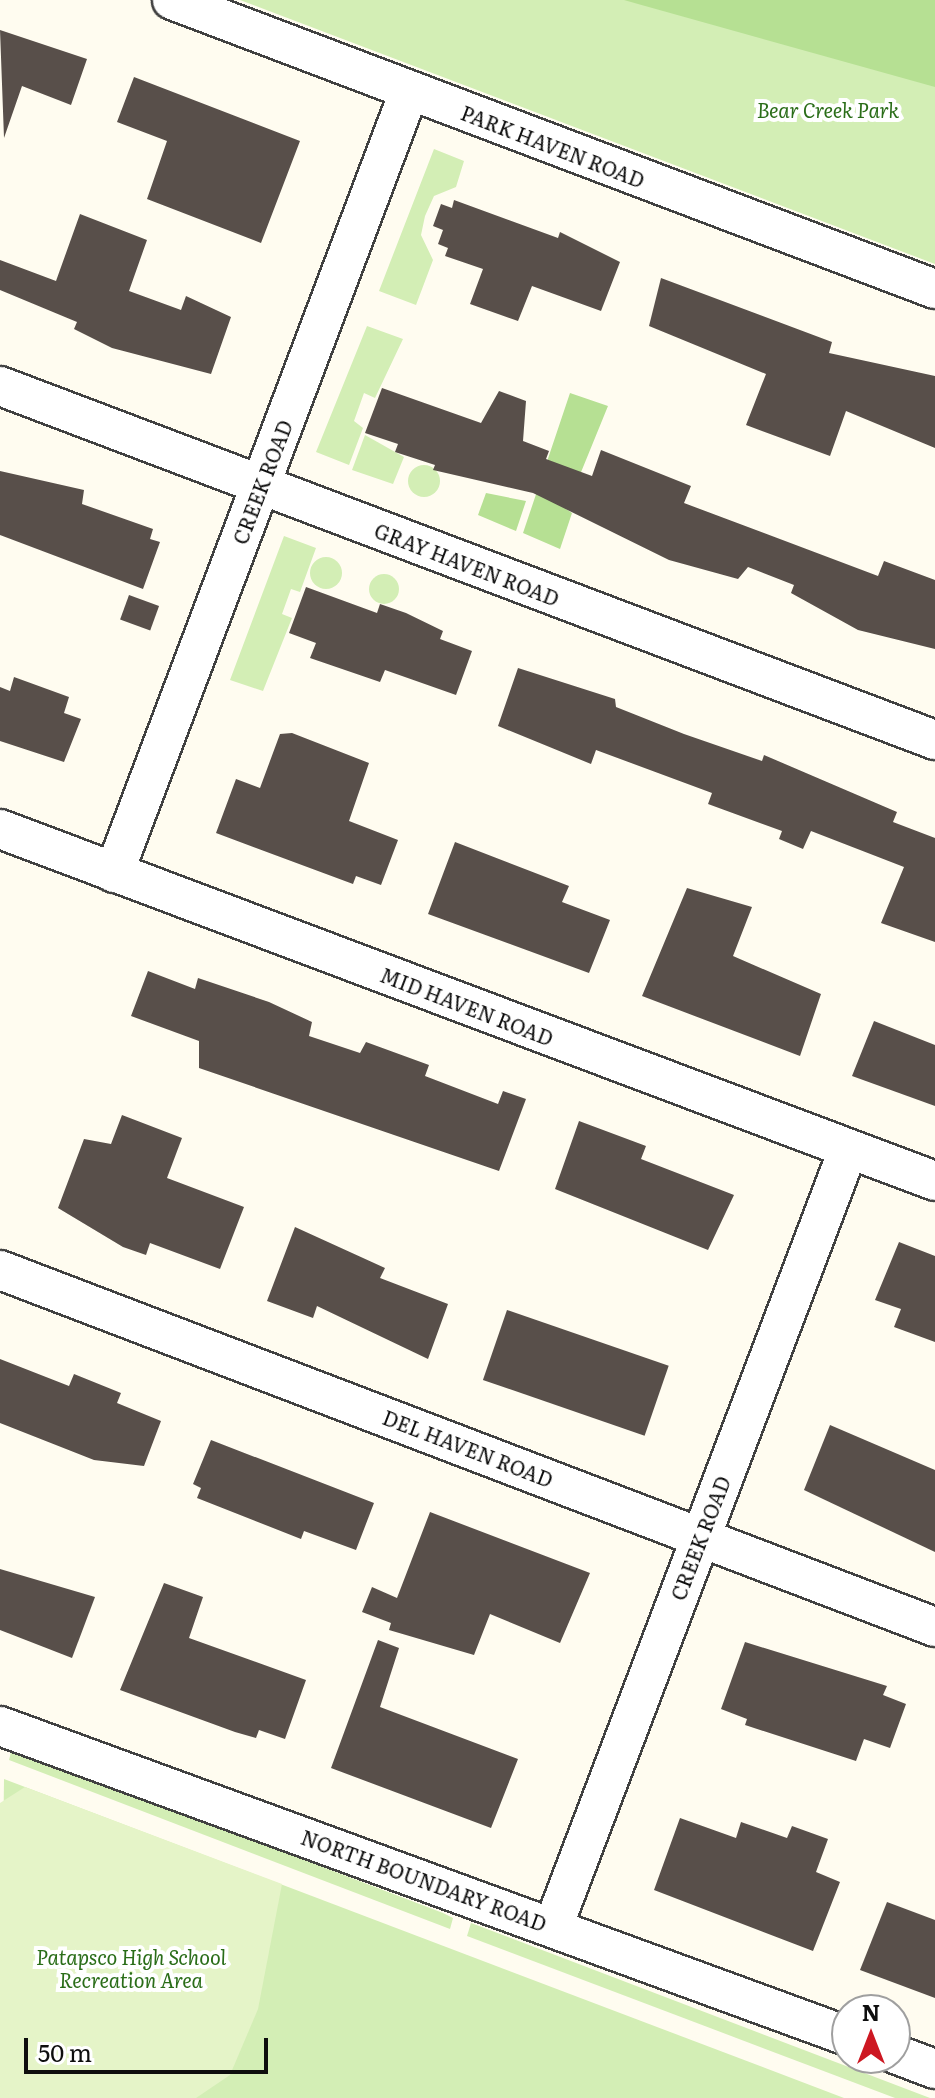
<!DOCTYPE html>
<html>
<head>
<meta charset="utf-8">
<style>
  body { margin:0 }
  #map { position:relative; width:935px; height:2098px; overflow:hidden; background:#fffcf0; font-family:Literata,serif }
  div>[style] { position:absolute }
  .green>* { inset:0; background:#d3eeb5 }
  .round { border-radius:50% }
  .forest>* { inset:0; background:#b6e093 }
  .pitch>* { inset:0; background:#e5f4c8 }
  .building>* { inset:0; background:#584f4a; transform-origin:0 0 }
  .roads { filter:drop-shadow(2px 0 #414141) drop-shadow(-2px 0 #414141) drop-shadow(0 2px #414141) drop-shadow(0 -2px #414141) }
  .street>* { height:38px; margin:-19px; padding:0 19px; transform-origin:19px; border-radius:19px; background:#fff }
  span { translate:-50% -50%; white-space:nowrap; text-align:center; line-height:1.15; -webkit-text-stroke:8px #fff; paint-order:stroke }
  .park-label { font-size:20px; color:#2a6d18; font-style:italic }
  .street-label { font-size:20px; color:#0e0e0e }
  .north { position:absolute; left:831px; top:1994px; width:80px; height:80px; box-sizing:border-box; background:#fff; border:2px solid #9f9f9f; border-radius:50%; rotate:0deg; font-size:22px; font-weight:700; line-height:32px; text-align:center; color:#0e0e0e }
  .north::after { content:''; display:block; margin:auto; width:28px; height:36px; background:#cd1822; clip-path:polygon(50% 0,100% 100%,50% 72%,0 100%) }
  .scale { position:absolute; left:24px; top:2038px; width:244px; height:36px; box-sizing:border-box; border:4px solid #0e0e0e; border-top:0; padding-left:10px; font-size:24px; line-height:28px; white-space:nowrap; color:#0e0e0e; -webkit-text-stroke:6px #fff; paint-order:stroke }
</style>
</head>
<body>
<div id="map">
  <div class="green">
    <i style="clip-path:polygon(240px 0,935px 0,935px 264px,456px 82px)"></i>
    <i style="clip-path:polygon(434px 149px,464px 161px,456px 187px,434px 196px,425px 216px,421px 235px,433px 260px,416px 305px,379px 291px)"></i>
    <i style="clip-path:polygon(367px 326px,403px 339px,375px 398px,364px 393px,354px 421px,363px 428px,349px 465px,316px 452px)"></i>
    <i style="clip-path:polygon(365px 435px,404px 457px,393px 484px,352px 470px)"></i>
    <i class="round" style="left:408px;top:465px;width:32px;height:32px"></i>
    <i style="clip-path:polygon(284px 536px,316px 548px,300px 592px,291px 589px,282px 614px,292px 618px,263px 691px,230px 680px)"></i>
    <i class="round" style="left:310px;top:557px;width:32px;height:32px"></i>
    <i class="round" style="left:369px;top:574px;width:30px;height:30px"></i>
    <i style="clip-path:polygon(12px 1748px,443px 1913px,453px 1918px,450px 1929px,9px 1760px)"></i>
    <i style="clip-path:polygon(4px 1779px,844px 2098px,0 2098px)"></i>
    <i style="clip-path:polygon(471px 1923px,930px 2098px,895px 2098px,467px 1936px)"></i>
  </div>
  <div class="forest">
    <i style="clip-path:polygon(624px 0,935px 0,935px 87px,638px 4px)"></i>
    <i style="clip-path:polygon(570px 393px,608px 406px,566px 509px,572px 513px,560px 549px,523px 533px)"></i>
    <i style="clip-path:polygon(486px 493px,526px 501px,516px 531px,478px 515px)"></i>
  </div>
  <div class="pitch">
    <i style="clip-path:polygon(25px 1787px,282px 1884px,258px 2009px,230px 2075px,196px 2098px,0 2098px,0 1803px)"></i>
  </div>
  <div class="building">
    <i style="clip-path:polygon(0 30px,87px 59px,71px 105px,22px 86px,4px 138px)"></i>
    <i style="clip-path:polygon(134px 77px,300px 141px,261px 243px,147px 199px,167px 141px,117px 122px)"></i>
    <i style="clip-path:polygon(454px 200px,558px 238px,560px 232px,620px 262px,601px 311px,532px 286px,518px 321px,470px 304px,483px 269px,445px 256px,448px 248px,438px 244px,443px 230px,433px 226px,441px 204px,452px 208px)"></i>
    <i style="clip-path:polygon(80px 214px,147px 240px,129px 291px,181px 310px,186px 296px,231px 317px,211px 374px,112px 348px,74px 329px,77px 322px,0 290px,0 260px,56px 281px)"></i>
    <i style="clip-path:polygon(661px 278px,832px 342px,829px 353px,935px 376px,935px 448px,846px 411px,830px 456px,746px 425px,766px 374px,649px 326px)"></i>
    <i style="clip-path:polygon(382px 388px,481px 423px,499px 391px,526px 401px,523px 441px,549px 451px,546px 459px,592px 476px,601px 450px,691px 486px,684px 503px,878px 576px,884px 561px,935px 580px,935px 649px,858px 630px,791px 593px,794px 585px,748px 567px,738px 579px,669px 560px,533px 493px,433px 470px,435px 465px,395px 452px,398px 444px,365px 433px)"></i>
    <i style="clip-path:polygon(0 471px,84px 490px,82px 504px,153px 529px,150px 539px,160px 542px,143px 589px,0 535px)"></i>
    <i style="clip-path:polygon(306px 587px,377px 613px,380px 604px,406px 613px,443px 631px,440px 639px,472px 651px,456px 695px,385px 670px,380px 682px,310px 658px,316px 643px,289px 633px)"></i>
    <i style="left:129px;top:595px;width:32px;height:26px;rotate:20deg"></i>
    <i style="clip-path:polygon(518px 668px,615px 699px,616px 707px,684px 734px,762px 761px,764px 755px,897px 812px,893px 822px,935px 838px,935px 942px,881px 923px,904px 867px,811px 831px,803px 849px,779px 839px,782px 831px,708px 804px,712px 793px,596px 750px,591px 764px,498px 726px)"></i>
    <i style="clip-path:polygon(14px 677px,69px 697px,64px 713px,81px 719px,64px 762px,0 741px,0 687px,10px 691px)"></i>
    <i style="clip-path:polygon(292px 733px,369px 763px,349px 821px,398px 840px,381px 885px,356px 876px,353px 884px,216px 833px,236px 779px,260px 788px,280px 734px)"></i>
    <i style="clip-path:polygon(455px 842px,569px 886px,562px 902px,610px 920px,589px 973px,428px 914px)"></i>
    <i style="clip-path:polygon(687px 888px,752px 907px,733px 956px,821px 994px,800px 1056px,642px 996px)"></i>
    <i style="clip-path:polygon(148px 971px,195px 989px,198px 978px,269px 1002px,312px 1022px,309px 1036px,360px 1053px,366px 1042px,429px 1065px,425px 1076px,498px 1104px,503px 1091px,526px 1099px,499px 1171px,199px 1068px,199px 1041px,131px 1016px)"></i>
    <i style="clip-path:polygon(874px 1021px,935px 1045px,935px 1106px,852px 1076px)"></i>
    <i style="clip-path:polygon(122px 1115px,182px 1138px,167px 1178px,244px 1207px,220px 1269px,150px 1243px,146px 1255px,123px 1247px,58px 1208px,84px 1139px,111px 1144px)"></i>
    <i style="clip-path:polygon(579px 1121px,646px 1146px,641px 1159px,734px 1195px,708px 1250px,555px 1189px)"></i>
    <i style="clip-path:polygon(295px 1227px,385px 1268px,380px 1278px,448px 1304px,428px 1359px,317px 1306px,313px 1318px,267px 1301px)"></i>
    <i style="clip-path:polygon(899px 1242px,935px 1256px,935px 1342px,894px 1327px,901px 1309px,875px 1300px)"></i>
    <i style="left:507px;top:1310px;width:171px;height:74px;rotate:19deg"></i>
    <i style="clip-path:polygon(0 1359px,69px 1386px,74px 1374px,121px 1393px,117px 1403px,161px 1421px,144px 1466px,94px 1460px,0 1423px)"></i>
    <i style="clip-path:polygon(830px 1425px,935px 1470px,935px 1552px,804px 1490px)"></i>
    <i style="clip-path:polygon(211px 1440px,374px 1503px,356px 1550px,304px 1531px,301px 1539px,197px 1498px,201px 1488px,193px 1484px)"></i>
    <i style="clip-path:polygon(430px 1512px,590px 1573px,560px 1643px,490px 1614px,474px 1655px,389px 1630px,391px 1623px,362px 1612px,372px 1587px,397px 1598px)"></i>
    <i style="clip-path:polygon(0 1569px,95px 1597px,72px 1658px,0 1630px)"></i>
    <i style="clip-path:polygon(164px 1583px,203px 1597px,189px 1638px,306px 1680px,285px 1739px,259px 1730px,256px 1738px,235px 1732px,120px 1690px)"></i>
    <i style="clip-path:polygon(378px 1640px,399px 1648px,380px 1707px,518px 1759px,491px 1828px,331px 1768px)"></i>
    <i style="clip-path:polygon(745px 1642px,887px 1686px,883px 1695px,906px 1704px,890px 1748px,864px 1739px,856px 1761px,745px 1725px,747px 1719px,721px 1709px)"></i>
    <i style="clip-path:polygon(680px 1818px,736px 1838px,741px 1822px,787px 1838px,792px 1826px,828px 1839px,816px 1872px,840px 1882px,813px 1951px,654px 1890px)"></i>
    <i style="clip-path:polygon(887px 1902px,935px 1920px,935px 1998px,860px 1970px)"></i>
  </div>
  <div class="roads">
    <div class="street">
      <i style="left:172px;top:0;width:816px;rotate:20.75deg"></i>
      <i style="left:0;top:386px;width:1000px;rotate:20.74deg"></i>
      <i style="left:0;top:829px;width:999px;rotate:20.63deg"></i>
      <i style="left:114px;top:873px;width:835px;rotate:-69.31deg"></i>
      <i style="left:0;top:1270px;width:1001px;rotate:20.9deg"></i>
      <i style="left:0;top:1726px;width:902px;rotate:20.1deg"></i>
      <i style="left:553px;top:1927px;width:831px;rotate:-69.21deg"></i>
      <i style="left:895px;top:2054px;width:43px;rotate:20.6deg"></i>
    </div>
  </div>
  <div class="park-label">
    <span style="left:828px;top:109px">Bear Creek Park</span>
    <span style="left:131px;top:1968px">Patapsco High School<br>Recreation Area</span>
  </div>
  <div class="street-label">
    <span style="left:553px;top:146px;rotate:21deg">PARK HAVEN ROAD</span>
    <span style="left:262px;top:482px;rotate:-69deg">CREEK ROAD</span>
    <span style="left:467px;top:564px;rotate:21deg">GRAY HAVEN ROAD</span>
    <span style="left:467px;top:1006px;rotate:21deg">MID HAVEN ROAD</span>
    <span style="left:468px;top:1448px;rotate:21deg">DEL HAVEN ROAD</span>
    <span style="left:700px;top:1538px;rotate:-69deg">CREEK ROAD</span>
    <span style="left:424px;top:1880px;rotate:20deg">NORTH BOUNDARY ROAD</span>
  </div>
  <div class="north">N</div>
  <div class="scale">50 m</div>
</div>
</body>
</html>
